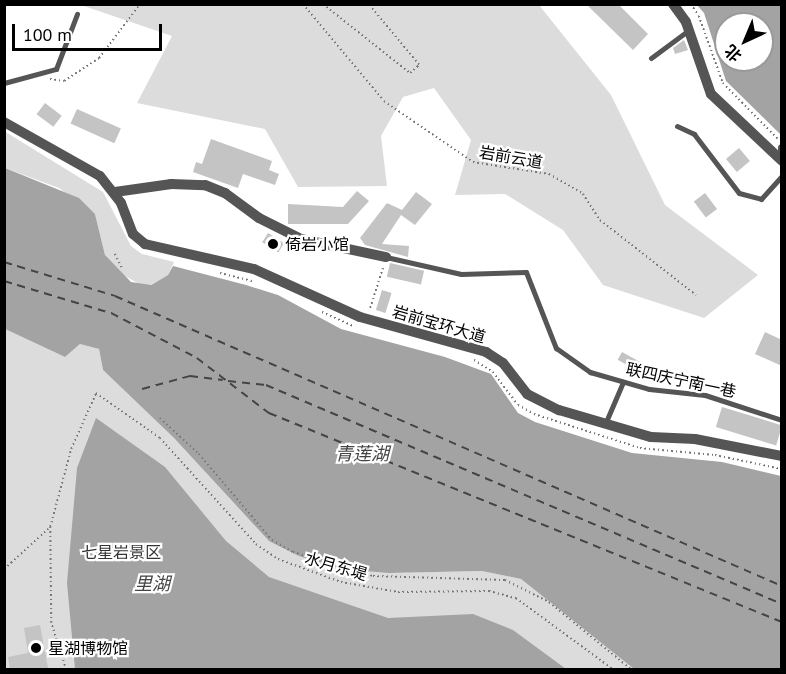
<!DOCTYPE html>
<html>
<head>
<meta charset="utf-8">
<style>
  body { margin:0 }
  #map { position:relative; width:786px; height:674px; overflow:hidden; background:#fff; font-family:"PT Sans","Noto Sans SC",sans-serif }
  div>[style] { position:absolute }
  .green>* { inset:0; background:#dcdcdc }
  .water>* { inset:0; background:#a3a3a3 }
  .ferry>* { height:1.5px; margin-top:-0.75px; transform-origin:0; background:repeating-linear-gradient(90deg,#444 0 8px,transparent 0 14px) }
  .building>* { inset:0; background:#c4c4c4; transform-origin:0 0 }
  .path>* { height:1.5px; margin-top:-0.75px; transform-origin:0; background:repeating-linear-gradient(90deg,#777 0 1.5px,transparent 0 4.5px) }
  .service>* { height:5px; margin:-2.5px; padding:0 2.5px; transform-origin:2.5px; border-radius:2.5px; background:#555 }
  .pedestrian>* { height:8px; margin:-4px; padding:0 4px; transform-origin:4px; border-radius:4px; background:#555 }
  .minor>* { height:10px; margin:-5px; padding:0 5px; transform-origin:5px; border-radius:5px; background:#555 }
  .dots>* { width:16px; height:16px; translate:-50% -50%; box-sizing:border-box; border:3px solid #fff; border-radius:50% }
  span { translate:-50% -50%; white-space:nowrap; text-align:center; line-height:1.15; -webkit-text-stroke:4.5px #fff; paint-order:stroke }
  .street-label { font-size:16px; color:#000 }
  .poi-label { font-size:16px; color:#000 }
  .left { translate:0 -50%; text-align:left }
  .park-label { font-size:16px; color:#333 }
  .water-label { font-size:18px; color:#444; font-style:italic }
  .frame { position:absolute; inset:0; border:6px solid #000; pointer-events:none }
  .north { position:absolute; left:714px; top:12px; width:60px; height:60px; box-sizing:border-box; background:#fff; border:2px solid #999; border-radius:50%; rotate:224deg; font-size:16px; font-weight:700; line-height:24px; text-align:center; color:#000 }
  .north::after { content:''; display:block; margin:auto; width:21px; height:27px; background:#000; clip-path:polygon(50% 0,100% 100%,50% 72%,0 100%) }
  .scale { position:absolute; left:12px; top:24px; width:150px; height:27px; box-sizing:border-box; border:3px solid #000; border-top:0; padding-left:8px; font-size:18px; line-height:21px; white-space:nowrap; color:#000; -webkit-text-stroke:4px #fff; paint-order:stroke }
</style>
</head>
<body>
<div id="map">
  <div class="green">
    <i style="clip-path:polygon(81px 5px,539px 5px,611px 95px,665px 205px,758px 275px,704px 318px,603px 285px,563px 230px,505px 194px,455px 195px,471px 140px,434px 88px,403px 97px,381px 136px,387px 186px,298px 187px,265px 129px,137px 103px,172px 36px)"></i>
    <i style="clip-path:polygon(4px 131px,103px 192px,131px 246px,142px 254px,174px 262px,168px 275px,150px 285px,141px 285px,118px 272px,105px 255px,95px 214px,59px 188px,5px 168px)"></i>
    <i style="clip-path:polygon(5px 329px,65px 357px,80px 344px,99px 349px,103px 370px,174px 438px,269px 541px,389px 573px,482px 571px,521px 579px,634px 669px,5px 670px)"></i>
  </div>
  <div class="water">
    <i style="clip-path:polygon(evenodd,697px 5px,781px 5px,781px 135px,726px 81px,704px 13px,697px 5px,726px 24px,762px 24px,762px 60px,726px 60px,726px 24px)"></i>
    <i style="clip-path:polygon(5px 168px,79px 198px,95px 214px,105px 255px,131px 282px,151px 285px,168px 275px,173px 266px,246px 285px,278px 295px,341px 329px,445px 357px,491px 374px,518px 413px,535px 422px,632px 453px,722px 462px,781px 476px,781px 669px,634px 669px,521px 579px,482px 571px,389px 573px,342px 569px,299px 556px,269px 541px,174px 438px,103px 370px,99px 349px,80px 344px,65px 357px,5px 329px)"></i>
    <i style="clip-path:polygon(96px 418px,165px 467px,226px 541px,269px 577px,388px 618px,473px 614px,513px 630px,566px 669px,75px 669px,67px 583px,77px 468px)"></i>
  </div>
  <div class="ferry">
    <i style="left:4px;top:262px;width:116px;rotate:17deg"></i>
    <i style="left:115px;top:296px;width:727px;rotate:23.5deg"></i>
    <i style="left:4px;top:281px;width:112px;rotate:16.7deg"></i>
    <i style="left:111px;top:313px;width:97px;rotate:27.6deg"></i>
    <i style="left:197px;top:358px;width:91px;rotate:37.4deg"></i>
    <i style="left:269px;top:413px;width:554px;rotate:22.17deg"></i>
    <i style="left:228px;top:381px;width:38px;rotate:6deg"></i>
    <i style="left:266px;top:385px;width:561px;rotate:23deg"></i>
    <i style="left:142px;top:389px;width:50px;rotate:-15.2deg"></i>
    <i style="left:190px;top:376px;width:33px;rotate:7deg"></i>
  </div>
  <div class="building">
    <i style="clip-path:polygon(586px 4px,618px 4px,648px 34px,633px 50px)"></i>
    <i style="clip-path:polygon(684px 40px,688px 50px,675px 54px,673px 48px)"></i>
    <i style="left:45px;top:103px;width:21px;height:14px;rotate:37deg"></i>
    <i style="left:77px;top:109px;width:48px;height:16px;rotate:24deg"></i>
    <i style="clip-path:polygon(211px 139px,272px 161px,269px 170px,279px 174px,275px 185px,243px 174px,238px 188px,193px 172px,196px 162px,202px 164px)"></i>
    <i style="left:739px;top:148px;width:17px;height:17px;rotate:50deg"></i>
    <i style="clip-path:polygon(357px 191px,369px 201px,348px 224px,288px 224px,288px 204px,343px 207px)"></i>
    <i style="clip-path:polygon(416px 192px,432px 204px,415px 225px,401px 215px,382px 244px,409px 246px,408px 257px,365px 245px,360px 238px,387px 203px,402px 210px)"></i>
    <i style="left:705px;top:193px;width:20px;height:14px;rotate:53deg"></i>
    <i style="left:268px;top:233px;width:19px;height:11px;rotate:32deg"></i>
    <i style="left:390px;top:263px;width:35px;height:14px;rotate:13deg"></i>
    <i style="left:382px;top:290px;width:10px;height:21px;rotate:17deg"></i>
    <i style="clip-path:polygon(765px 332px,782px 340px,782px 366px,755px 354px)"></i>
    <i style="left:622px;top:352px;width:26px;height:9px;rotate:29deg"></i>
    <i style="left:722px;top:407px;width:63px;height:21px;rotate:17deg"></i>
    <i style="clip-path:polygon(40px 625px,48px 668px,10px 669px,8px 657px,28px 653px,24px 628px)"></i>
  </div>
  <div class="path">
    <i style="left:303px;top:4px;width:126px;rotate:50.1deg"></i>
    <i style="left:384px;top:101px;width:108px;rotate:34.4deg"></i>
    <i style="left:473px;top:162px;width:77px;rotate:9deg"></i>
    <i style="left:549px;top:174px;width:39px;rotate:30deg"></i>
    <i style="left:583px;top:194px;width:31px;rotate:57deg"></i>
    <i style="left:600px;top:220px;width:122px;rotate:38deg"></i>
    <i style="left:323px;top:4px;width:111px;rotate:38.4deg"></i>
    <i style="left:410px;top:73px;width:12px;rotate:-42deg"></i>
    <i style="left:419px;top:65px;width:80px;rotate:-129.9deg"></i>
    <i style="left:691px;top:4px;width:14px;rotate:56deg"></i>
    <i style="left:699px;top:16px;width:71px;rotate:70.3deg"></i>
    <i style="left:723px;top:83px;width:78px;rotate:45.5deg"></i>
    <i style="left:50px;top:79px;width:14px;rotate:8deg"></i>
    <i style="left:64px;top:81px;width:42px;rotate:-33.3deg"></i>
    <i style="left:99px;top:58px;width:68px;rotate:-52.8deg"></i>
    <i style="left:115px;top:254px;width:18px;rotate:63deg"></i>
    <i style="left:220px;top:273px;width:34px;rotate:14deg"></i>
    <i style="left:370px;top:308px;width:43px;rotate:-72.4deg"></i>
    <i style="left:322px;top:312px;width:35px;rotate:24deg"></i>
    <i style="left:474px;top:360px;width:22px;rotate:32deg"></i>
    <i style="left:493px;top:372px;width:41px;rotate:52.9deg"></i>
    <i style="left:518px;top:405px;width:18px;rotate:29deg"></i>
    <i style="left:534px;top:414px;width:111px;rotate:17.8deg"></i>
    <i style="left:640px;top:448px;width:75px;rotate:5.3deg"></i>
    <i style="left:715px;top:455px;width:68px;rotate:11.8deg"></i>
    <i style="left:160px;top:418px;width:53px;rotate:42.7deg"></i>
    <i style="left:199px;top:454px;width:113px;rotate:49.7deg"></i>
    <i style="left:272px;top:540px;width:24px;rotate:30deg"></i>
    <i style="left:293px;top:552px;width:84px;rotate:16.7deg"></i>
    <i style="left:373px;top:576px;width:132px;rotate:1.7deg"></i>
    <i style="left:505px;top:580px;width:49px;rotate:26.6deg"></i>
    <i style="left:549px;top:602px;width:107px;rotate:39.3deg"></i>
    <i style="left:4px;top:569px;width:61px;rotate:-42.3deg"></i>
    <i style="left:66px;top:670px;width:49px;rotate:-107.7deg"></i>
    <i style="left:51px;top:623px;width:96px;rotate:-90.6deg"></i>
    <i style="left:50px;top:527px;width:81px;rotate:-74.9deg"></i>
    <i style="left:71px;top:449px;width:61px;rotate:-65.9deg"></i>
    <i style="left:96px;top:393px;width:78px;rotate:35.1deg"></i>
    <i style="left:160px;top:438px;width:143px;rotate:47.8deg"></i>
    <i style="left:256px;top:544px;width:27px;rotate:34deg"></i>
    <i style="left:278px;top:559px;width:67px;rotate:20.1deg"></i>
    <i style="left:341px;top:582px;width:58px;rotate:10deg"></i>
    <i style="left:398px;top:592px;width:91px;rotate:-0.6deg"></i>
    <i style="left:489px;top:591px;width:28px;rotate:15deg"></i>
    <i style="left:516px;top:598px;width:122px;rotate:36.3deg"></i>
  </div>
  <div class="service">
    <i style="left:651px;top:58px;width:47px;rotate:-36.4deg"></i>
    <i style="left:4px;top:83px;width:54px;rotate:-15.1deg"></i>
    <i style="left:56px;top:69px;width:59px;rotate:-69.1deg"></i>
    <i style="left:677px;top:126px;width:19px;rotate:25deg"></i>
    <i style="left:694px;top:134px;width:74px;rotate:52.7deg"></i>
    <i style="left:739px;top:193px;width:23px;rotate:15deg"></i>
    <i style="left:761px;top:199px;width:31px;rotate:-48deg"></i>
    <i style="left:386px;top:257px;width:77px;rotate:12.8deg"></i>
    <i style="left:461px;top:274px;width:65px;rotate:-1.8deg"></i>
    <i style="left:526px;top:272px;width:82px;rotate:68.5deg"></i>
    <i style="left:556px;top:348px;width:42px;rotate:35.2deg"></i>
    <i style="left:590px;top:372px;width:61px;rotate:16.1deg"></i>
    <i style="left:649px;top:389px;width:56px;rotate:6.1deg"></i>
    <i style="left:705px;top:395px;width:81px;rotate:18deg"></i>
    <i style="left:605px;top:424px;width:46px;rotate:-66.8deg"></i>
  </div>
  <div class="pedestrian">
    <i style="left:782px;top:148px;width:2px;rotate:90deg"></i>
  </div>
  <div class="minor">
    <i style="left:673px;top:4px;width:22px;rotate:54deg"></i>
    <i style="left:686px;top:22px;width:76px;rotate:70.9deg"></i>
    <i style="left:711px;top:94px;width:98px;rotate:43.3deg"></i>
    <i style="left:4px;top:122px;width:110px;rotate:29.4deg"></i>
    <i style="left:100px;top:176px;width:34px;rotate:52deg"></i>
    <i style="left:121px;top:203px;width:33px;rotate:69deg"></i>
    <i style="left:133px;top:234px;width:16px;rotate:40deg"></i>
    <i style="left:145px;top:244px;width:112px;rotate:12.9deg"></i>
    <i style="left:254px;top:269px;width:116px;rotate:24.4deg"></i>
    <i style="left:360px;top:317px;width:131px;rotate:15.5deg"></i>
    <i style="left:486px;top:352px;width:20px;rotate:33deg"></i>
    <i style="left:503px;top:363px;width:39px;rotate:52deg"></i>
    <i style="left:527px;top:394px;width:36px;rotate:27deg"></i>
    <i style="left:559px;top:410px;width:96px;rotate:16.4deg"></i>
    <i style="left:651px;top:437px;width:44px;rotate:2.6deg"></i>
    <i style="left:695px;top:439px;width:89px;rotate:11.1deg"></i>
    <i style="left:115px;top:192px;width:57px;rotate:-8.1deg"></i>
    <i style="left:171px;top:184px;width:34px;rotate:2deg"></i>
    <i style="left:205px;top:185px;width:22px;rotate:22deg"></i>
    <i style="left:225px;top:193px;width:42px;rotate:36.3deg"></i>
    <i style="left:259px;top:218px;width:47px;rotate:26.6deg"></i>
    <i style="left:301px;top:239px;width:87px;rotate:12deg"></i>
  </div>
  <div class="dots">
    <i style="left:273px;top:244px;background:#000"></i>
    <i style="left:36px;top:648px;background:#000"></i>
  </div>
  <div class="street-label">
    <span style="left:511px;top:157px;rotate:10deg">岩前云道</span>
    <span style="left:439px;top:324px;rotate:16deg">岩前宝环大道</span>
    <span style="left:681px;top:380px;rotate:12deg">联四庆宁南一巷</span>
    <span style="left:336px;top:566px;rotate:16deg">水月东堤</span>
  </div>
  <div class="poi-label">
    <span class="left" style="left:285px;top:244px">倚岩小馆</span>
    <span class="left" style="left:48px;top:648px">星湖博物馆</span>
  </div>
  <div class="park-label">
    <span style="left:121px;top:552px">七星岩景区</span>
  </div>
  <div class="water-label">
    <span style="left:362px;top:454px">青莲湖</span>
    <span style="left:152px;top:584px">里湖</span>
  </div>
  <div class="frame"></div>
  <div class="north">北</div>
  <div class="scale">100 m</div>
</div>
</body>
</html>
